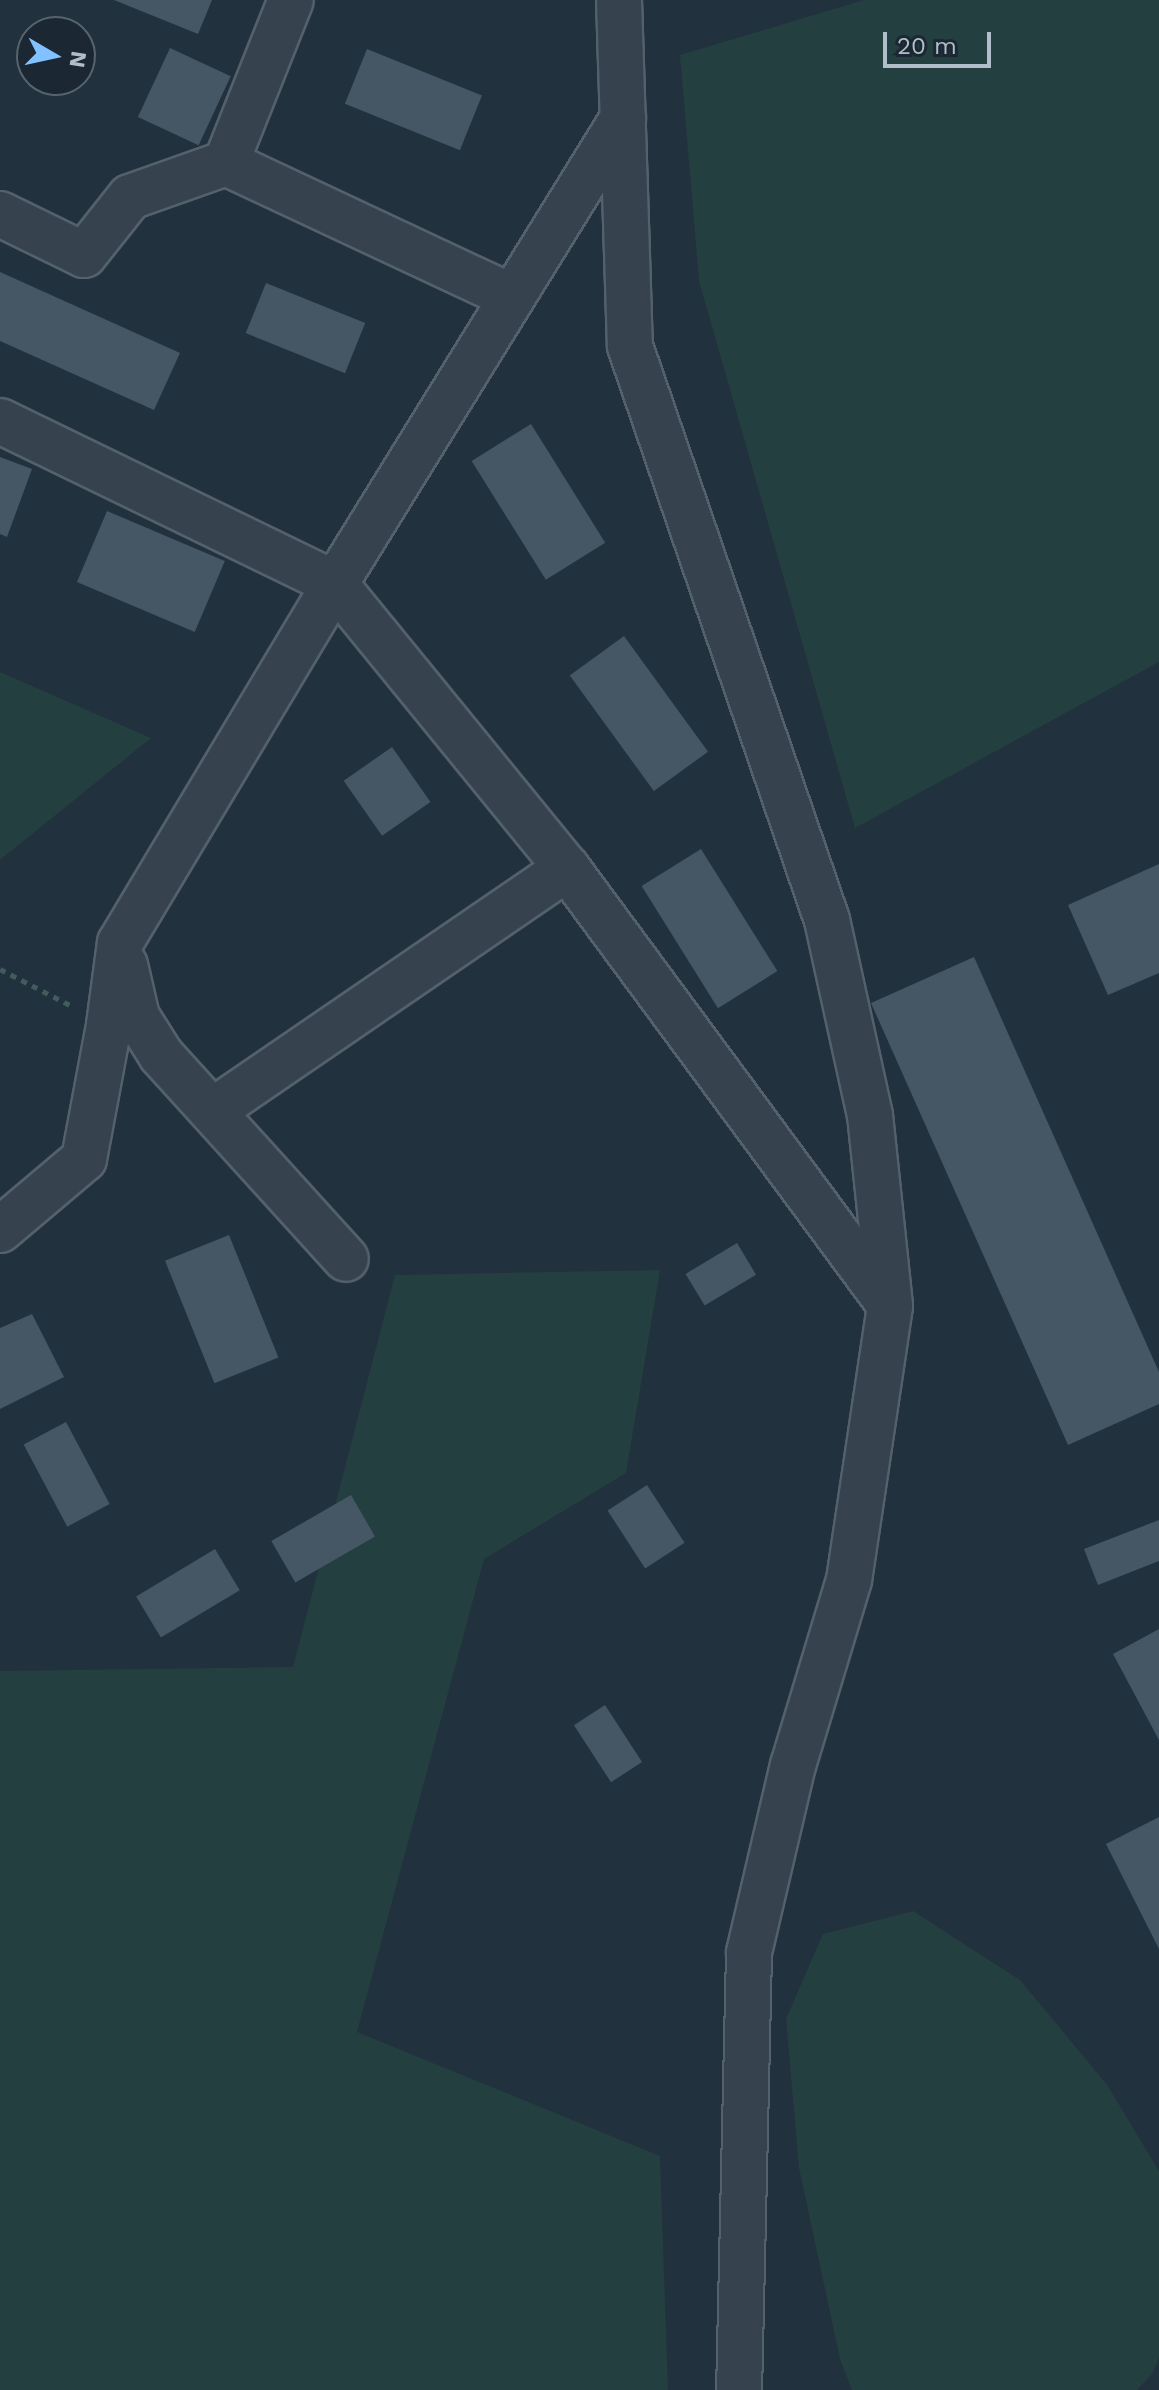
<!DOCTYPE html>
<html>
<head>
<meta charset="utf-8">
<style>
  body { margin:0 }
  #map { position:relative; width:1159px; height:2390px; overflow:hidden; background:#22313e; font-family:"Work Sans",sans-serif }
  div>[style] { position:absolute }
  .green>* { inset:0; background:#243f3f }
  .building>* { inset:0; background:#455764; transform-origin:0 0 }
  .path>* { height:5px; margin-top:-2.5px; transform-origin:0; background:repeating-linear-gradient(90deg,#425b5b 0 6px,transparent 0 12px) }
  .roads { filter:drop-shadow(2px 0 #54616c) drop-shadow(-2px 0 #54616c) drop-shadow(0 2px #54616c) drop-shadow(0 -2px #54616c) }
  .minor>* { height:44px; margin:-22px; padding:0 22px; transform-origin:22px; border-radius:22px; background:#36434e }
  span { translate:-50% -50%; white-space:nowrap; text-align:center; line-height:1.15; -webkit-text-stroke:7px #1b2833; paint-order:stroke }
  .north { position:absolute; left:16px; top:16px; width:80px; height:80px; box-sizing:border-box; background:#1b2833; border:2px solid #57646f; border-radius:50%; rotate:99deg; font-size:22px; font-weight:700; line-height:32px; text-align:center; color:#b1bec9 }
  .north::after { content:''; display:block; margin:auto; width:28px; height:36px; background:#81c1ff; clip-path:polygon(50% 0,100% 100%,50% 72%,0 100%) }
  .scale { position:absolute; left:883px; top:32px; width:108px; height:36px; box-sizing:border-box; border:4px solid #b1bec9; border-top:0; padding-left:10px; font-size:24px; line-height:28px; white-space:nowrap; color:#b1bec9; -webkit-text-stroke:6px #1b2833; paint-order:stroke }
</style>
</head>
<body>
<div id="map">
  <div class="green">
    <i style="clip-path:polygon(864px 0,1159px 0,1159px 662px,855px 828px,699px 281px,680px 55px)"></i>
    <i style="clip-path:polygon(0 672px,151px 738px,0 860px)"></i>
    <i style="clip-path:polygon(660px 1270px,626px 1473px,484px 1559px,357px 2032px,660px 2156px,668px 2390px,0 2390px,0 1671px,293px 1667px,395px 1275px)"></i>
    <i style="clip-path:polygon(913px 1911px,1020px 1980px,1108px 2086px,1159px 2171px,1159px 2358px,1152px 2374px,1137px 2390px,852px 2390px,840px 2359px,799px 2168px,786px 2019px,823px 1934px)"></i>
  </div>
  <div class="building">
    <i style="clip-path:polygon(114px 0,212px 0,198px 34px)"></i>
    <i style="left:170px;top:48px;width:67px;height:76px;rotate:25deg"></i>
    <i style="left:367px;top:49px;width:124px;height:59px;rotate:22deg"></i>
    <i style="clip-path:polygon(0 272px,180px 353px,154px 410px,0 341px)"></i>
    <i style="left:266px;top:283px;width:107px;height:54px;rotate:22deg"></i>
    <i style="left:531px;top:424px;width:140px;height:70px;rotate:58deg"></i>
    <i style="clip-path:polygon(0 457px,32px 469px,7px 537px,0 534px)"></i>
    <i style="left:107px;top:511px;width:128px;height:77px;rotate:23deg"></i>
    <i style="left:624px;top:636px;width:143px;height:67px;rotate:54deg"></i>
    <i style="left:392px;top:747px;width:67px;height:59px;rotate:55deg"></i>
    <i style="left:701px;top:849px;width:144px;height:70px;rotate:58deg"></i>
    <i style="clip-path:polygon(1159px 864px,1159px 973px,1108px 995px,1068px 905px)"></i>
    <i style="clip-path:polygon(974px 957px,1159px 1372px,1159px 1404px,1068px 1445px,871px 1003px)"></i>
    <i style="left:229px;top:1235px;width:132px;height:69px;rotate:68deg"></i>
    <i style="left:737px;top:1243px;width:37px;height:60px;rotate:59deg"></i>
    <i style="clip-path:polygon(32px 1314px,64px 1377px,0 1409px,0 1328px)"></i>
    <i style="left:66px;top:1422px;width:93px;height:48px;rotate:62deg"></i>
    <i style="left:647px;top:1485px;width:69px;height:47px;rotate:57deg"></i>
    <i style="left:351px;top:1495px;width:48px;height:92px;rotate:60deg"></i>
    <i style="clip-path:polygon(1159px 1520px,1159px 1561px,1098px 1585px,1084px 1549px)"></i>
    <i style="left:215px;top:1549px;width:48px;height:92px;rotate:59deg"></i>
    <i style="clip-path:polygon(1159px 1629px,1159px 1740px,1113px 1654px)"></i>
    <i style="left:605px;top:1705px;width:68px;height:37px;rotate:57deg"></i>
    <i style="clip-path:polygon(1159px 1817px,1159px 1949px,1106px 1844px)"></i>
  </div>
  <div class="path">
    <i style="left:0;top:969px;width:83px;rotate:27.2deg"></i>
  </div>
  <div class="roads">
    <div class="minor">
      <i style="left:619px;top:0;width:346px;rotate:88.2deg"></i>
      <i style="left:630px;top:346px;width:607px;rotate:71.06deg"></i>
      <i style="left:827px;top:920px;width:200px;rotate:77.6deg"></i>
      <i style="left:870px;top:1115px;width:192px;rotate:84deg"></i>
      <i style="left:890px;top:1306px;width:277px;rotate:98.5deg"></i>
      <i style="left:849px;top:1580px;width:193px;rotate:106.8deg"></i>
      <i style="left:793px;top:1765px;width:193px;rotate:103.2deg"></i>
      <i style="left:749px;top:1953px;width:437px;rotate:91.3deg"></i>
      <i style="left:226px;top:163px;width:175px;rotate:-68.3deg"></i>
      <i style="left:0;top:214px;width:93px;rotate:26deg"></i>
      <i style="left:84px;top:255px;width:74px;rotate:-51.6deg"></i>
      <i style="left:130px;top:197px;width:102px;rotate:-19.5deg"></i>
      <i style="left:226px;top:163px;width:316px;rotate:25.1deg"></i>
      <i style="left:0;top:421px;width:373px;rotate:25.9deg"></i>
      <i style="left:335px;top:584px;width:367px;rotate:50.8deg"></i>
      <i style="left:567px;top:868px;width:542px;rotate:53.55deg"></i>
      <i style="left:125px;top:965px;width:53px;rotate:77deg"></i>
      <i style="left:137px;top:1017px;width:45px;rotate:57.7deg"></i>
      <i style="left:161px;top:1055px;width:275px;rotate:47.8deg"></i>
      <i style="left:214px;top:1110px;width:428px;rotate:-34.4deg"></i>
      <i style="left:0;top:1230px;width:110px;rotate:-40.2deg"></i>
      <i style="left:84px;top:1159px;width:136px;rotate:-79.4deg"></i>
      <i style="left:109px;top:1025px;width:83px;rotate:-82.4deg"></i>
      <i style="left:120px;top:943px;width:418px;rotate:-59.1deg"></i>
      <i style="left:335px;top:584px;width:548px;rotate:-58.28deg"></i>
    </div>
  </div>
  <div class="north">N</div>
  <div class="scale">20 m</div>
</div>
</body>
</html>
